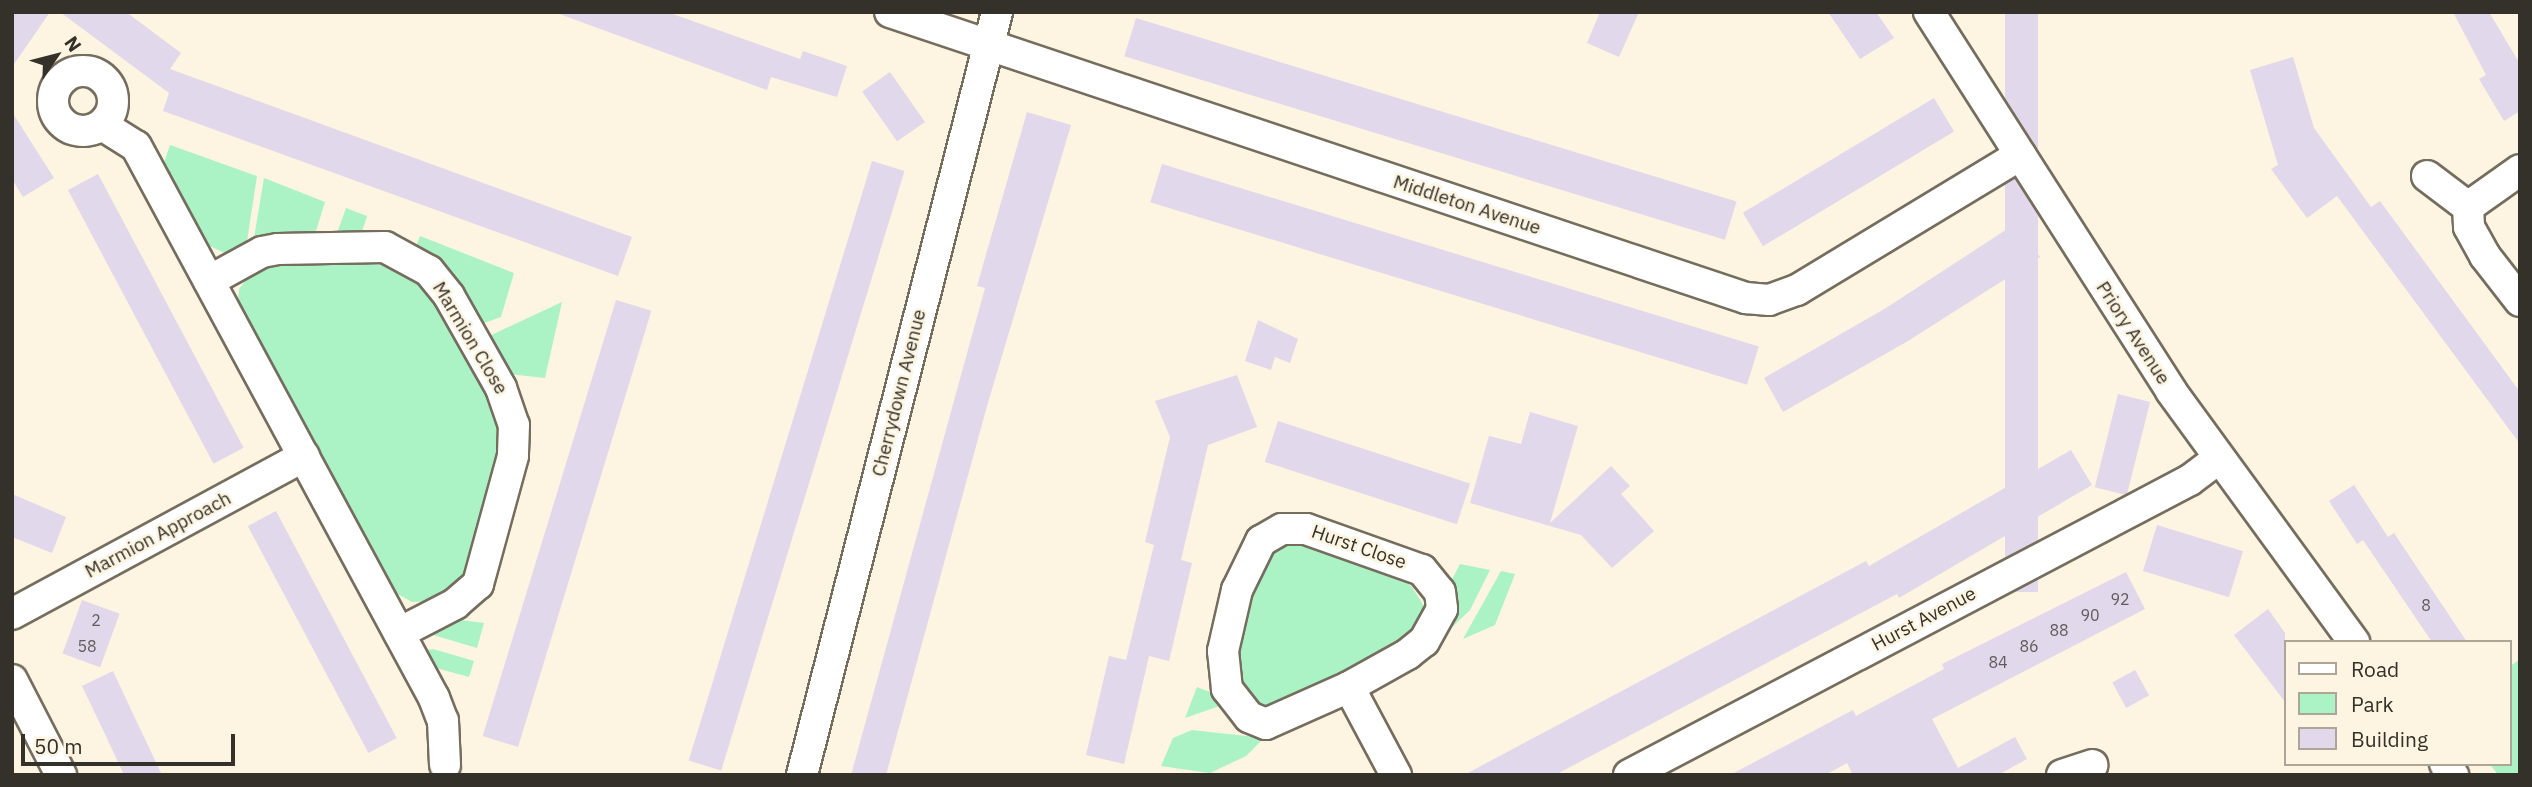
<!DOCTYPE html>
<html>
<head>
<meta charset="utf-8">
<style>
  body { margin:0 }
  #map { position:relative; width:2532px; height:787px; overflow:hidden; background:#fdf4e1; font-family:"IBM Plex Sans",sans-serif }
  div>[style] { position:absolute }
  .green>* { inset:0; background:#abf2c5 }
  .building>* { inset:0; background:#e2d8eb; transform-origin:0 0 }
  .roads { filter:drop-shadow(2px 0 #756d5d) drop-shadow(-2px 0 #756d5d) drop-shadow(0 2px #756d5d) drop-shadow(0 -2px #756d5d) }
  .minor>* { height:30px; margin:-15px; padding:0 15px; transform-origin:15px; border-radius:15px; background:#fff }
  .minor>.ring { margin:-15px; padding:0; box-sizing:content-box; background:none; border:30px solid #fff; border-radius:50% }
  span { translate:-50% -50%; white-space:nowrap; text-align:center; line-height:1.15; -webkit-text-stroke:5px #fdf4e1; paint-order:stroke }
  .number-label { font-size:16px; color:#605b5a }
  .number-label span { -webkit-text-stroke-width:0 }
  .street-label { font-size:19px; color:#34312a }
  .frame { position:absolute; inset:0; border:14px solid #34312a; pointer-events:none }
  .legend { position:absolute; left:2284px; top:640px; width:228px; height:126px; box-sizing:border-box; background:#fdf4e1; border:2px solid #ada698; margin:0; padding:9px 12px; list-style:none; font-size:21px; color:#34312a }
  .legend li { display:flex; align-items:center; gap:14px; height:35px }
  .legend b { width:35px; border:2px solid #ada698 }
  .north { position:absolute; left:21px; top:21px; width:70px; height:70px; -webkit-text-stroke:5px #fdf4e1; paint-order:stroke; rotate:55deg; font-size:19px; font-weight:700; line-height:28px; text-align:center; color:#34312a }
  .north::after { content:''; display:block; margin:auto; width:24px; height:32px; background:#34312a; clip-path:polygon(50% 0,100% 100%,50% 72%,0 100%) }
  .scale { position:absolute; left:21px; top:734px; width:214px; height:32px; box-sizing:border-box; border:4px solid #34312a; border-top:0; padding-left:9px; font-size:21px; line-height:24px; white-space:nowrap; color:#34312a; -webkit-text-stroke:5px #fdf4e1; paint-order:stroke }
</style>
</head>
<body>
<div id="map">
  <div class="green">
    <i style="clip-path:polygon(170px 145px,257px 176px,246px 247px,227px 254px,201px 242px,161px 171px)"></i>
    <i style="clip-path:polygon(264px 178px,325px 202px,315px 234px,253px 244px)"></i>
    <i style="clip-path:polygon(346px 208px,367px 216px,361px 235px,336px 236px)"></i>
    <i style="clip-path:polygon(420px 236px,514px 273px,501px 317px,479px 325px,415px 249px)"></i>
    <i style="clip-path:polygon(391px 261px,434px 295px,485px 381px,501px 436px,502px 459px,467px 577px,434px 601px,412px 602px,387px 588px,237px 314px,239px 289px,252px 272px,267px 263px)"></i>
    <i style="clip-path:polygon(562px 302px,545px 378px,509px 374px,485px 338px)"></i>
    <i style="clip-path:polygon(1302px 544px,1399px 577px,1412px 587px,1427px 611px,1417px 638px,1280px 707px,1262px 708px,1242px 690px,1239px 666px,1243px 621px,1269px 557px,1286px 545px)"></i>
    <i style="clip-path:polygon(1460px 564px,1490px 570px,1470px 610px,1448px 631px,1451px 616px,1447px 589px)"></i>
    <i style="clip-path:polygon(1501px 571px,1515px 574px,1495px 625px,1463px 639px)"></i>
    <i style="clip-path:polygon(454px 619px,484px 623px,477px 648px,430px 634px)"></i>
    <i style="clip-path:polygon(433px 649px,474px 661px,469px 677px,429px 666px,427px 650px)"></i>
    <i style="clip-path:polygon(2520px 659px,2520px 775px,2498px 775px,2490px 764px,2509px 764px,2509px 667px)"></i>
    <i style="clip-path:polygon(1197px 687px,1220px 696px,1225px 704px,1185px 718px)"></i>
    <i style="clip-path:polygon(1192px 730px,1264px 738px,1246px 756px,1210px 773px,1161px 766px,1173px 738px)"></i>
  </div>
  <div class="building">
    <i style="clip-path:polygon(12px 12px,50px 12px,12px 67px)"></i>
    <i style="clip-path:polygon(60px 12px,126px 12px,181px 53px,170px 69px,632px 237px,618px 276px,163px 111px,169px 93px)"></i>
    <i style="clip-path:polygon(554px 12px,667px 12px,800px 59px,803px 51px,847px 66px,837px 97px,771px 77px,767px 90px)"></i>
    <i style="clip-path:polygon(1600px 12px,1639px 12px,1619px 57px,1587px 43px)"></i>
    <i style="clip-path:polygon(1828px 12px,1876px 12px,1894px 38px,1860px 59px)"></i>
    <i style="left:2005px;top:12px;width:33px;height:580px"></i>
    <i style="clip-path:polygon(2453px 12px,2489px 12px,2520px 64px,2520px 111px,2504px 121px,2479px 79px,2486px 75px)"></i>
    <i style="left:1136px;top:18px;width:628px;height:40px;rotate:17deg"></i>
    <i style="clip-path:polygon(2293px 57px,2314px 128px,2371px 207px,2380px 201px,2520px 392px,2520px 444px,2337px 196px,2307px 218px,2271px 169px,2278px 165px,2250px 70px)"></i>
    <i style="left:890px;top:72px;width:61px;height:34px;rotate:55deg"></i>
    <i style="left:1934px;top:98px;width:39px;height:223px;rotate:59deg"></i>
    <i style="clip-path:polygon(12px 112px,54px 178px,23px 197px,12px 179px)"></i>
    <i style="clip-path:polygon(1027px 112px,1071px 125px,987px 406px,886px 775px,851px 775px,985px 288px,977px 286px)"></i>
    <i style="left:872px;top:161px;width:34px;height:627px;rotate:17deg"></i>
    <i style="left:1162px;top:164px;width:624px;height:40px;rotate:17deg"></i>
    <i style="left:98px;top:174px;width:310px;height:34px;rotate:62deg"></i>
    <i style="clip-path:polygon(2018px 222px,2040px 257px,1908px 341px,1783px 412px,1764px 378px,1886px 308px)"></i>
    <i style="left:616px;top:300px;width:37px;height:456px;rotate:17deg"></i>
    <i style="clip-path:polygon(1258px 320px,1298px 339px,1290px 363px,1275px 357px,1271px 370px,1245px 361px)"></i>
    <i style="clip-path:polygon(1237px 375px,1257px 427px,1208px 445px,1181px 560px,1192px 563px,1169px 661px,1149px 656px,1124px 764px,1086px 755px,1109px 656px,1126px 660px,1154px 545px,1145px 542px,1170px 437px,1155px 401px)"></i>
    <i style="left:2118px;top:394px;width:33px;height:96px;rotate:14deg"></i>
    <i style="clip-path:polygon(1530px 412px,1578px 426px,1550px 523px,1611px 466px,1630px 486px,1621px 494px,1654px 531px,1612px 568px,1581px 535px,1470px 503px,1489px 436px,1521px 444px)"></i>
    <i style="left:1278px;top:421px;width:202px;height:43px;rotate:18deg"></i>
    <i style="clip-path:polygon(2071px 450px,2092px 485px,1899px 598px,1897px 594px,1555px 775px,1464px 775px,1866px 561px,1869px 566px)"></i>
    <i style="clip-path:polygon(2354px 485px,2388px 537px,2394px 533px,2467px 642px,2432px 642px,2363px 540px,2357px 544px,2329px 501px)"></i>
    <i style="clip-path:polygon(12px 494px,66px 517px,52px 553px,12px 537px)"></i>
    <i style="left:276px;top:511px;width:257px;height:32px;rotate:62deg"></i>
    <i style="left:2157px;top:525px;width:90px;height:48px;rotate:17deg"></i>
    <i style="clip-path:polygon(2126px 572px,2145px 609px,1932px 719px,1958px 768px,2015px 737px,2027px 759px,1998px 775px,1853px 775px,1847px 763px,1825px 775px,1730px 775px,1853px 710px,1856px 716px,1944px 669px,1942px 664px)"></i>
    <i style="left:82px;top:600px;width:40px;height:57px;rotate:20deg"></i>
    <i style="clip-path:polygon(2268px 609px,2285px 633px,2285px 702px,2234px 635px)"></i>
    <i style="left:2135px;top:670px;width:29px;height:26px;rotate:61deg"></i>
    <i style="clip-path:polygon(113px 671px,135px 718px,162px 775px,124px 775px,104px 732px,82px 686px)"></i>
  </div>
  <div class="roads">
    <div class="minor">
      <i style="left:890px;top:12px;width:903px;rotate:18.48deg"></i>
      <i style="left:1746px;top:298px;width:23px;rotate:5deg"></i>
      <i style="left:1769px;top:300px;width:30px;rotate:-20deg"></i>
      <i style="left:1797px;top:290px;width:261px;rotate:-31.2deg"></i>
      <i style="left:1929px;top:12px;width:450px;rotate:57.4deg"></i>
      <i style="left:2171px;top:391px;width:311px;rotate:53.9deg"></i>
      <i class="ring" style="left:53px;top:71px;width:30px;height:30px"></i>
      <i style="left:102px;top:125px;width:40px;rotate:32deg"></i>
      <i style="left:136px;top:146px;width:627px;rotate:61.64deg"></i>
      <i style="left:434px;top:698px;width:25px;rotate:69deg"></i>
      <i style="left:443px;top:721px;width:44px;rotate:87.4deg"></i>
      <i style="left:2520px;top:170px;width:64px;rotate:144.6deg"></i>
      <i style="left:2468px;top:207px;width:20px;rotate:87deg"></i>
      <i style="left:2469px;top:227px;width:33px;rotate:61deg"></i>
      <i style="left:2485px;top:256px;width:57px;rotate:52.1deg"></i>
      <i style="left:2427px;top:176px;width:51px;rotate:37.1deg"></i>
      <i style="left:209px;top:281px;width:60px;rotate:-28.7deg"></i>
      <i style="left:262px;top:252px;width:16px;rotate:-11deg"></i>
      <i style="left:278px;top:249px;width:107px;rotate:-1.1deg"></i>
      <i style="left:385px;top:247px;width:50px;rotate:28.6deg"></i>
      <i style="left:429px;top:271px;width:32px;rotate:51deg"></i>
      <i style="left:449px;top:296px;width:106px;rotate:60.5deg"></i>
      <i style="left:501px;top:388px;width:39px;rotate:71deg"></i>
      <i style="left:514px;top:425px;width:31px;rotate:92deg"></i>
      <i style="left:513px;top:456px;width:133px;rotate:105.3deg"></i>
      <i style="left:478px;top:584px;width:30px;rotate:139deg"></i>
      <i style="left:455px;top:604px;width:63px;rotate:152.6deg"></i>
      <i style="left:1282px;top:529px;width:24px"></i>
      <i style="left:1306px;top:529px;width:123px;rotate:19.5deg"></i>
      <i style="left:1422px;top:570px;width:28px;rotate:51deg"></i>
      <i style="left:1440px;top:592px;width:17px;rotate:83deg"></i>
      <i style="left:1442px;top:609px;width:37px;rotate:119deg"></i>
      <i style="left:1424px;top:641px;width:21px;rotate:141deg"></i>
      <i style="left:1408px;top:654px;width:68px;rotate:150.8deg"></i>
      <i style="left:1349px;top:687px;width:91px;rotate:156deg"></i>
      <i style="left:1266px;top:724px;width:18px;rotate:-158deg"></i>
      <i style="left:1249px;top:717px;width:36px;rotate:-128deg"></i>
      <i style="left:1227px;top:689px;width:38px;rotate:-96deg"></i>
      <i style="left:1223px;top:651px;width:63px;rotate:-77.1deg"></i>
      <i style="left:1237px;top:590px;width:55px;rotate:-63.9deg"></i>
      <i style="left:1261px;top:541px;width:24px;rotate:-30deg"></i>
      <i style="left:12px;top:614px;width:332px;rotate:-28.4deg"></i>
      <i style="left:12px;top:680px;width:107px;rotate:62.7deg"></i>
      <i style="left:1349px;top:687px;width:100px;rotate:61.9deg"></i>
      <i style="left:2445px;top:764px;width:14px;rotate:54deg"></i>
      <i style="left:802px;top:775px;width:788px;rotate:-75.66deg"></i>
      <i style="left:1629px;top:775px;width:634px;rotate:-27.74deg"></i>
      <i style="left:2190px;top:480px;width:34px;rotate:-37deg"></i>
      <i style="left:2062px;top:775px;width:32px;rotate:-18deg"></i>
    </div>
  </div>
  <div class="number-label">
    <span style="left:2120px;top:599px">92</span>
    <span style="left:2426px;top:605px">8</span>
    <span style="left:2090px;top:615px">90</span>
    <span style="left:96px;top:620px">2</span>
    <span style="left:2059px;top:630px">88</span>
    <span style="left:87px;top:646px">58</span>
    <span style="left:2029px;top:646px">86</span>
    <span style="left:1998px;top:662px">84</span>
  </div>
  <div class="street-label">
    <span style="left:1467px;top:205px;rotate:18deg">Middleton Avenue</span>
    <span style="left:2133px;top:333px;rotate:57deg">Priory Avenue</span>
    <span style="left:470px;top:338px;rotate:59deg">Marmion Close</span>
    <span style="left:899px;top:393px;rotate:-76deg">Cherrydown Avenue</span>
    <span style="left:158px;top:535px;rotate:-28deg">Marmion Approach</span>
    <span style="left:1359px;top:547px;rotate:19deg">Hurst Close</span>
    <span style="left:1924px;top:619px;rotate:-28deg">Hurst Avenue</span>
  </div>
  <div class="frame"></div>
  <ul class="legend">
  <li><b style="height:9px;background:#fff"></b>Road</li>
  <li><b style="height:19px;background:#abf2c5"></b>Park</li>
  <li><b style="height:19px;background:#e2d8eb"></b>Building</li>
  </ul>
  <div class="north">N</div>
  <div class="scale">50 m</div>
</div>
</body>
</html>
